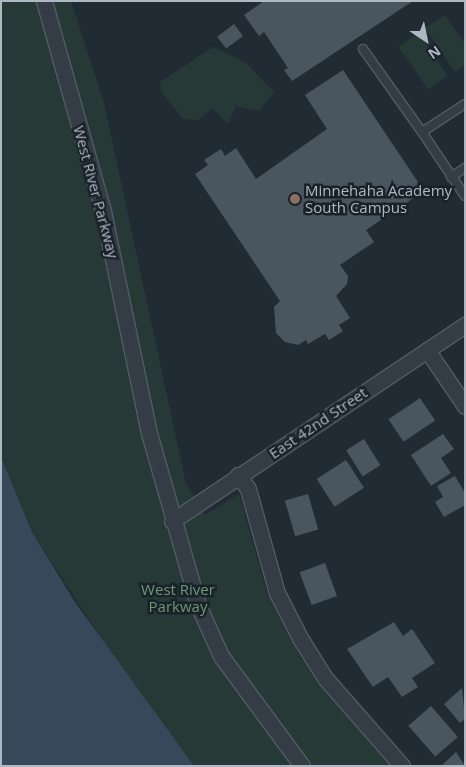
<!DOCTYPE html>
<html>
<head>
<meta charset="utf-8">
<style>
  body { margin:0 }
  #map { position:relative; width:466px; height:767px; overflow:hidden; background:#212b34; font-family:"Open Sans",sans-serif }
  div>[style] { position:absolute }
  .green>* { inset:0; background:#263937; transform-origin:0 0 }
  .water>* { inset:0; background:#36495a }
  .building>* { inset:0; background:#495660; transform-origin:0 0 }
  .roads { filter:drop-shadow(1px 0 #525b63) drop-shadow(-1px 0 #525b63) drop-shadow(0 1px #525b63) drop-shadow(0 -1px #525b63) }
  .lane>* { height:8px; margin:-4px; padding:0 4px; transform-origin:4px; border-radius:4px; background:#343d45 }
  .street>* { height:15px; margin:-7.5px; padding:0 7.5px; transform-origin:7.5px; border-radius:7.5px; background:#343d45 }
  .dots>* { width:14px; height:14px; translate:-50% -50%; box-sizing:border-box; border:2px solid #1a2229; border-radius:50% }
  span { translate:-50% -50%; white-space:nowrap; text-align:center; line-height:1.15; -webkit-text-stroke:5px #1a2229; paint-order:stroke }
  .poi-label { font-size:15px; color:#aeb8c2 }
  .left { translate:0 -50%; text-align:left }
  .street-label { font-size:15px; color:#aeb8c2 }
  .park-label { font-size:15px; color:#709674 }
  .frame { position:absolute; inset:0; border:2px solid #aeb8c2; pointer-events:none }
  .north { position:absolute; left:401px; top:15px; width:50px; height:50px; -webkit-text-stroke:4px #1a2229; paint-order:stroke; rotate:146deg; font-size:14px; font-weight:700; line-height:20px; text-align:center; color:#aeb8c2 }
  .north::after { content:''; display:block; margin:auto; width:18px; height:22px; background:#aeb8c2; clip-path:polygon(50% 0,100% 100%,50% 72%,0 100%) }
</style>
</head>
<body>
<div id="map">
  <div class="green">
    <i style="clip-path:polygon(1px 1px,71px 1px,104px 103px,186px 484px,205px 515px,239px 494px,268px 596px,292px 643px,318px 684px,390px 766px,194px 766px,116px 661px,32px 532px,1px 457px)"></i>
    <i style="clip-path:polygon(445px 15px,465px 44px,465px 65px,455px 72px,425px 28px)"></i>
    <i style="left:418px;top:33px;width:52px;height:24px;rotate:55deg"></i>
    <i style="clip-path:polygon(213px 47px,245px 62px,274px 92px,259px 111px,236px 106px,228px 124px,213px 108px,198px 120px,183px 119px,161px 91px,160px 82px)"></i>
  </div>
  <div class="water">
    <i style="clip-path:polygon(1px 457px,32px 532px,75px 602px,194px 766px,1px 766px)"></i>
  </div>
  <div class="building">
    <i style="clip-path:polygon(264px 1px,413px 1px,292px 81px,284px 70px,288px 68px,264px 32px,259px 36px,244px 15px)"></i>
    <i style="left:234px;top:24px;width:15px;height:21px;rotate:53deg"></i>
    <i style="clip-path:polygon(343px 70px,424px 191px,366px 230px,374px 242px,340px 265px,348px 276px,347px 284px,336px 296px,350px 318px,339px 325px,343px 331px,329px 340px,325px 334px,308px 344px,306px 340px,298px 345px,285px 342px,276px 333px,274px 307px,280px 301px,195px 174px,208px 165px,204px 160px,221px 149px,225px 156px,236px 148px,256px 179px,327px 129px,305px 95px)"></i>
    <i style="left:420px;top:398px;width:27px;height:38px;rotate:56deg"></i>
    <i style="clip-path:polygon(443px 434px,454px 449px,441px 458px,451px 473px,431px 486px,411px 455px)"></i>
    <i style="left:364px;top:439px;width:31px;height:21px;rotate:58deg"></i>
    <i style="left:346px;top:460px;width:33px;height:35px;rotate:57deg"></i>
    <i style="clip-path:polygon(455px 476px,465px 493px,465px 505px,444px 517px,435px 502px,443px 497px,437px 486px)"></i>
    <i style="left:308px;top:494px;width:37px;height:24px;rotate:74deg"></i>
    <i style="left:325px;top:563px;width:35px;height:27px;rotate:70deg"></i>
    <i style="clip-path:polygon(394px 622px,403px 636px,412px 629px,435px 663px,412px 678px,418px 687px,402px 697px,388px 677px,373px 687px,347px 649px)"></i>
    <i style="clip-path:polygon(462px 688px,465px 719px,460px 723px,444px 704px)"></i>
    <i style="left:431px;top:706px;width:41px;height:30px;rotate:49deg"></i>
    <i style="clip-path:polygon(456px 752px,465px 766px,441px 766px)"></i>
  </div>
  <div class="roads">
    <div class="lane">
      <i style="left:363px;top:49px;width:102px;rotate:54.6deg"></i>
      <i style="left:465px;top:104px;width:51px;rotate:146.9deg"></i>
      <i style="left:422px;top:132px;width:77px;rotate:56.1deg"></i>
      <i style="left:451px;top:177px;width:17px;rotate:-33deg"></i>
    </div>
    <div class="street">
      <i style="left:44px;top:1px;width:218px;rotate:74.3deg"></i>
      <i style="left:103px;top:211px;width:227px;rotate:78.3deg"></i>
      <i style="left:149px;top:433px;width:179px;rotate:74.1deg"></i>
      <i style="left:198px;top:605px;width:56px;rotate:65.7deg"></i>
      <i style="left:221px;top:656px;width:137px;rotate:53.6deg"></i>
      <i style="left:427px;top:350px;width:68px;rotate:55.8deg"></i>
      <i style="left:238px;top:475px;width:17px;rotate:54deg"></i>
      <i style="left:248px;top:489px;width:108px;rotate:74.4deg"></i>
      <i style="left:277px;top:593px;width:51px;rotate:62.9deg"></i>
      <i style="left:300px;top:638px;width:47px;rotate:58deg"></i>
      <i style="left:325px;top:678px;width:117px;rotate:48.8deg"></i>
      <i style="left:172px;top:521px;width:353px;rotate:-33.8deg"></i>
    </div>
  </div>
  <div class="dots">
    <i style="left:295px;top:199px;background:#8d6e63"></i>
  </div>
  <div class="poi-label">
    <span class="left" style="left:305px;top:199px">Minnehaha Academy<br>South Campus</span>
  </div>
  <div class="street-label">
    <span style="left:96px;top:192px;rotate:75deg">West River Parkway</span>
    <span style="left:318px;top:423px;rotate:-34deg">East 42nd Street</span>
  </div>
  <div class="park-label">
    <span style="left:178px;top:598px">West River<br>Parkway</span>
  </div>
  <div class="frame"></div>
  <div class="north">N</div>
</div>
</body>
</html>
